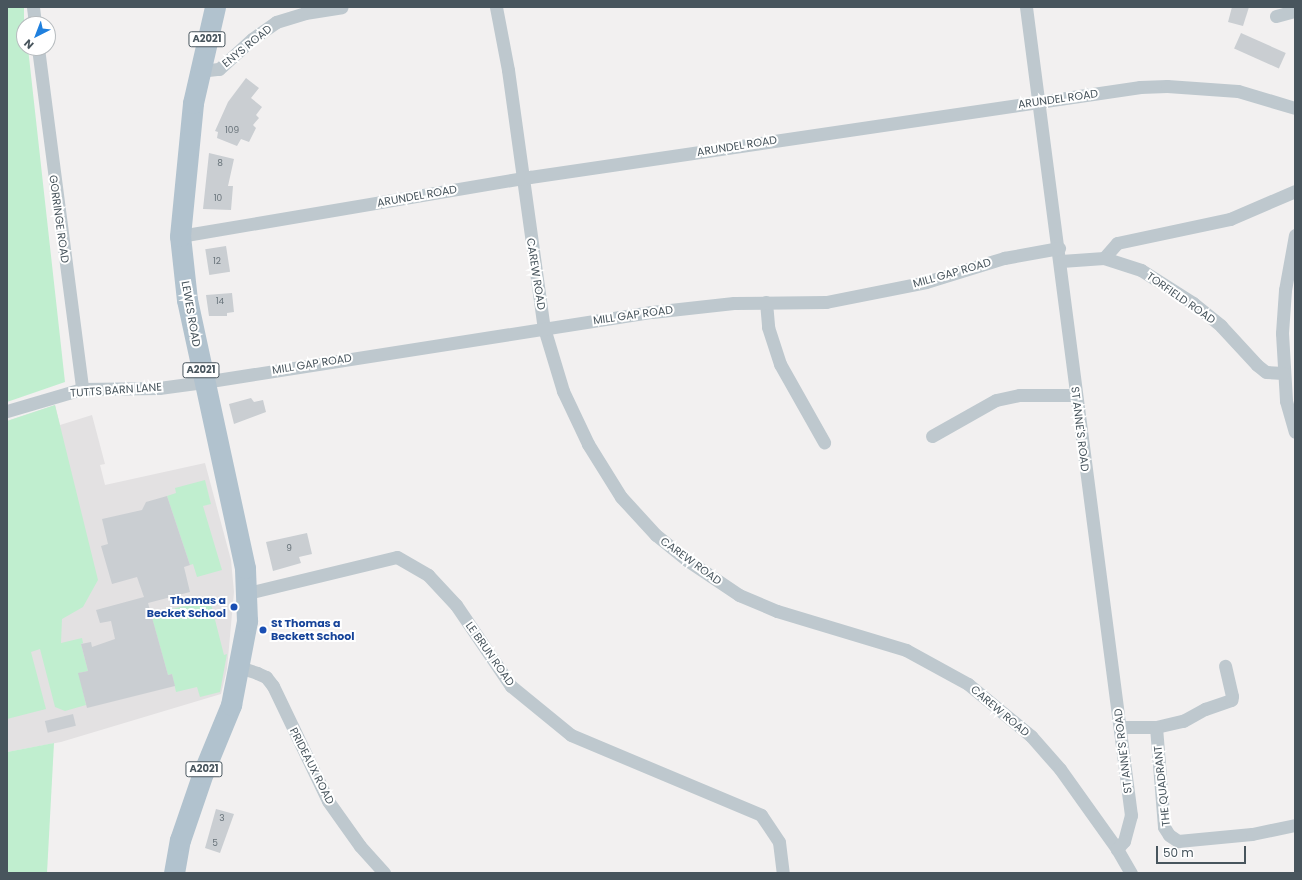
<!DOCTYPE html>
<html>
<head>
<meta charset="utf-8">
<style>
  body { margin:0 }
  #map { position:relative; width:1302px; height:880px; overflow:hidden; background:#f2f0f0; font-family:Poppins,sans-serif }
  div>[style] { position:absolute }
  .education>* { inset:0; background:#e3e1e2 }
  .green>* { inset:0; background:#c0eecf }
  .building>* { inset:0; background:#caced2; transform-origin:0 0 }
  .street>* { height:13px; margin:-6.5px; padding:0 6.5px; transform-origin:6.5px; border-radius:6.5px; background:#bec8ce }
  .primary>* { height:21px; margin:-10.5px; padding:0 10.5px; transform-origin:10.5px; border-radius:10.5px; background:#b1c2ce }
  .dots>* { width:11px; height:11px; translate:-50% -50%; box-sizing:border-box; border:2px solid #fff; border-radius:50% }
  span { translate:-50% -50%; white-space:nowrap; text-align:center; line-height:1.15; -webkit-text-stroke:4px #fff; paint-order:stroke }
  .number-label { font-size:9px; color:#68737a }
  .number-label span { -webkit-text-stroke-width:0 }
  .shield-label span { padding:1px 3px; background:#fff; border:1px solid; border-radius:3px; -webkit-text-stroke-width:0 }
  .shield-label { font-size:10px; color:#48555d; font-weight:700 }
  .street-label { font-size:11px; color:#48555d }
  .transit-label { font-size:11px; color:#164399; font-weight:700 }
  .right { translate:-100% -50%; text-align:right }
  .left { translate:0 -50%; text-align:left }
  .frame { position:absolute; inset:0; border:8px solid #48555d; pointer-events:none }
  .north { position:absolute; left:16px; top:16px; width:40px; height:40px; box-sizing:border-box; background:#fff; border:1px solid #b6bbbe; border-radius:50%; rotate:222deg; font-size:11px; font-weight:700; line-height:16px; text-align:center; color:#48555d }
  .north::after { content:''; display:block; margin:auto; width:14px; height:18px; background:#1f80de; clip-path:polygon(50% 0,100% 100%,50% 72%,0 100%) }
  .scale { position:absolute; left:1156px; top:846px; width:90px; height:18px; box-sizing:border-box; border:2px solid #48555d; border-top:0; padding-left:5px; font-size:12px; line-height:14px; white-space:nowrap; color:#48555d; -webkit-text-stroke:3px #fff; paint-order:stroke }
</style>
</head>
<body>
<div id="map">
  <div class="education">
    <i style="clip-path:polygon(55px 405px,60px 425px,92px 415px,105px 464px,100px 465px,105px 485px,205px 463px,231px 560px,234px 592px,227px 669px,221px 694px,61px 742px,7px 752px,7px 421px)"></i>
  </div>
  <div class="green">
    <i style="clip-path:polygon(7px 7px,24px 7px,24px 48px,28px 48px,65px 382px,7px 402px)"></i>
    <i style="clip-path:polygon(55px 405px,98px 580px,83px 607px,62px 619px,61px 643px,82px 638px,83px 643px,81px 644px,88px 671px,79px 673px,86px 705px,65px 711px,55px 707px,40px 649px,31px 652px,46px 709px,7px 719px,7px 421px)"></i>
    <i style="clip-path:polygon(205px 480px,211px 504px,203px 506px,222px 570px,197px 577px,193px 564px,190px 565px,167px 496px,176px 493px,175px 488px)"></i>
    <i style="clip-path:polygon(210px 600px,224px 655px,227px 654px,220px 692px,200px 697px,197px 687px,176px 692px,172px 674px,168px 675px,152px 618px,156px 618px,155px 613px)"></i>
    <i style="clip-path:polygon(54px 743px,47px 873px,7px 873px,7px 752px)"></i>
  </div>
  <div class="building">
    <i style="clip-path:polygon(1232px 7px,1249px 7px,1243px 26px,1228px 22px)"></i>
    <i style="left:1241px;top:33px;width:49px;height:17px;rotate:24deg"></i>
    <i style="clip-path:polygon(246px 78px,259px 88px,251px 98px,262px 107px,256px 115px,259px 118px,253px 125px,256px 128px,249px 142px,241px 139px,237px 146px,217px 138px,218px 132px,215px 131px,228px 102px)"></i>
    <i style="clip-path:polygon(209px 153px,234px 159px,228px 186px,233px 186px,231px 210px,203px 209px)"></i>
    <i style="left:226px;top:246px;width:26px;height:21px;rotate:81deg"></i>
    <i style="clip-path:polygon(232px 293px,234px 312px,227px 313px,227px 316px,209px 316px,206px 295px)"></i>
    <i style="clip-path:polygon(251px 398px,254px 402px,263px 400px,266px 412px,234px 424px,229px 404px)"></i>
    <i style="clip-path:polygon(167px 496px,190px 565px,184px 567px,190px 592px,148px 603px,168px 675px,172px 674px,175px 686px,87px 708px,78px 673px,88px 671px,81px 644px,91px 642px,92px 647px,115px 639px,111px 621px,100px 623px,96px 610px,144px 597px,137px 577px,112px 584px,101px 546px,108px 544px,102px 519px,142px 510px,146px 502px)"></i>
    <i style="clip-path:polygon(307px 533px,312px 554px,299px 557px,301px 563px,273px 571px,266px 542px)"></i>
    <i style="left:73px;top:714px;width:12px;height:29px;rotate:76deg"></i>
    <i style="clip-path:polygon(216px 809px,234px 814px,220px 853px,205px 848px)"></i>
  </div>
  <div class="street">
    <i style="left:33px;top:7px;width:17px;rotate:83deg"></i>
    <i style="left:496px;top:7px;width:64px;rotate:79.2deg"></i>
    <i style="left:508px;top:70px;width:260px;rotate:82.1deg"></i>
    <i style="left:544px;top:328px;width:66px;rotate:73.2deg"></i>
    <i style="left:563px;top:391px;width:59px;rotate:64.7deg"></i>
    <i style="left:588px;top:444px;width:62px;rotate:58.1deg"></i>
    <i style="left:621px;top:497px;width:52px;rotate:47.4deg"></i>
    <i style="left:656px;top:535px;width:40px;rotate:39deg"></i>
    <i style="left:687px;top:560px;width:63px;rotate:33.9deg"></i>
    <i style="left:739px;top:595px;width:41px;rotate:22.8deg"></i>
    <i style="left:777px;top:611px;width:135px;rotate:16.8deg"></i>
    <i style="left:906px;top:650px;width:71px;rotate:28.7deg"></i>
    <i style="left:968px;top:684px;width:82px;rotate:39.5deg"></i>
    <i style="left:1031px;top:736px;width:44px;rotate:48.7deg"></i>
    <i style="left:1060px;top:769px;width:98px;rotate:54.5deg"></i>
    <i style="left:1117px;top:849px;width:28px;rotate:60deg"></i>
    <i style="left:1026px;top:7px;width:815px;rotate:82.6deg"></i>
    <i style="left:1131px;top:815px;width:27px;rotate:105deg"></i>
    <i style="left:1124px;top:841px;width:11px;rotate:131deg"></i>
    <i style="left:1276px;top:16px;width:20px;rotate:-15deg"></i>
    <i style="left:38px;top:48px;width:344px;rotate:82.6deg"></i>
    <i style="left:199px;top:71px;width:20px;rotate:-6deg"></i>
    <i style="left:219px;top:69px;width:45px;rotate:-42.3deg"></i>
    <i style="left:252px;top:39px;width:29px;rotate:-35deg"></i>
    <i style="left:276px;top:22px;width:30px;rotate:-17deg"></i>
    <i style="left:305px;top:13px;width:37px;rotate:-9deg"></i>
    <i style="left:1295px;top:235px;width:56px;rotate:100.3deg"></i>
    <i style="left:1285px;top:290px;width:43px;rotate:94deg"></i>
    <i style="left:1282px;top:333px;width:68px;rotate:86.6deg"></i>
    <i style="left:1286px;top:401px;width:32px;rotate:74deg"></i>
    <i style="left:180px;top:236px;width:355px;rotate:-9.6deg"></i>
    <i style="left:530px;top:177px;width:617px;rotate:-8.39deg"></i>
    <i style="left:1140px;top:87px;width:27px;rotate:-2deg"></i>
    <i style="left:1167px;top:86px;width:71px;rotate:4deg"></i>
    <i style="left:1238px;top:91px;width:59px;rotate:16.6deg"></i>
    <i style="left:1104px;top:258px;width:20px;rotate:-49deg"></i>
    <i style="left:1117px;top:243px;width:116px;rotate:-12deg"></i>
    <i style="left:1230px;top:219px;width:71px;rotate:-23.3deg"></i>
    <i style="left:1061px;top:261px;width:43px;rotate:-4deg"></i>
    <i style="left:1104px;top:258px;width:39px;rotate:18deg"></i>
    <i style="left:1141px;top:270px;width:62px;rotate:32.4deg"></i>
    <i style="left:1193px;top:303px;width:36px;rotate:39deg"></i>
    <i style="left:1221px;top:326px;width:53px;rotate:47.3deg"></i>
    <i style="left:1257px;top:365px;width:11px;rotate:38deg"></i>
    <i style="left:1266px;top:372px;width:17px;rotate:3deg"></i>
    <i style="left:766px;top:302px;width:25px;rotate:85deg"></i>
    <i style="left:768px;top:327px;width:39px;rotate:72deg"></i>
    <i style="left:780px;top:364px;width:90px;rotate:60.6deg"></i>
    <i style="left:7px;top:411px;width:78px;rotate:-16.3deg"></i>
    <i style="left:82px;top:389px;width:77px;rotate:-0.7deg"></i>
    <i style="left:159px;top:388px;width:45px;rotate:-7.6deg"></i>
    <i style="left:204px;top:382px;width:453px;rotate:-8.9deg"></i>
    <i style="left:652px;top:312px;width:82px;rotate:-6.3deg"></i>
    <i style="left:734px;top:303px;width:92px;rotate:-0.6deg"></i>
    <i style="left:826px;top:302px;width:102px;rotate:-11.3deg"></i>
    <i style="left:926px;top:282px;width:82px;rotate:-17.1deg"></i>
    <i style="left:1004px;top:258px;width:56px;rotate:-10.3deg"></i>
    <i style="left:932px;top:436px;width:73px;rotate:-29.4deg"></i>
    <i style="left:996px;top:400px;width:24px;rotate:-12deg"></i>
    <i style="left:1019px;top:395px;width:57px"></i>
    <i style="left:248px;top:593px;width:153px;rotate:-13.6deg"></i>
    <i style="left:397px;top:557px;width:36px;rotate:30deg"></i>
    <i style="left:428px;top:575px;width:41px;rotate:47deg"></i>
    <i style="left:456px;top:605px;width:98px;rotate:55.8deg"></i>
    <i style="left:511px;top:686px;width:77px;rotate:39.2deg"></i>
    <i style="left:571px;top:735px;width:206px;rotate:22.8deg"></i>
    <i style="left:761px;top:815px;width:32px;rotate:56deg"></i>
    <i style="left:779px;top:842px;width:31px;rotate:83deg"></i>
    <i style="left:239px;top:667px;width:19px;rotate:18deg"></i>
    <i style="left:257px;top:673px;width:10px;rotate:24deg"></i>
    <i style="left:266px;top:677px;width:11px;rotate:52deg"></i>
    <i style="left:273px;top:686px;width:127px;rotate:64.4deg"></i>
    <i style="left:328px;top:801px;width:55px;rotate:54.6deg"></i>
    <i style="left:360px;top:846px;width:36px;rotate:48deg"></i>
    <i style="left:1121px;top:727px;width:35px"></i>
    <i style="left:1156px;top:727px;width:28px;rotate:-13deg"></i>
    <i style="left:1183px;top:721px;width:25px;rotate:-29deg"></i>
    <i style="left:1205px;top:709px;width:28px;rotate:-19deg"></i>
    <i style="left:1231px;top:700px;width:4px;rotate:-76deg"></i>
    <i style="left:1232px;top:696px;width:31px;rotate:-103deg"></i>
    <i style="left:1156px;top:727px;width:100px;rotate:85.4deg"></i>
    <i style="left:1164px;top:827px;width:9px;rotate:58deg"></i>
    <i style="left:1169px;top:835px;width:11px;rotate:34deg"></i>
    <i style="left:1178px;top:841px;width:74px;rotate:-5.4deg"></i>
    <i style="left:1252px;top:834px;width:44px;rotate:-11.8deg"></i>
  </div>
  <div class="primary">
    <i style="left:174px;top:873px;width:34px;rotate:-80deg"></i>
    <i style="left:180px;top:840px;width:71px;rotate:-71.1deg"></i>
    <i style="left:203px;top:773px;width:74px;rotate:-67.6deg"></i>
    <i style="left:231px;top:705px;width:86px;rotate:-79.2deg"></i>
    <i style="left:247px;top:621px;width:53px;rotate:-92.2deg"></i>
    <i style="left:245px;top:568px;width:274px;rotate:-102.2deg"></i>
    <i style="left:187px;top:300px;width:64px;rotate:-96.2deg"></i>
    <i style="left:180px;top:236px;width:134px;rotate:-84.4deg"></i>
    <i style="left:193px;top:103px;width:98px;rotate:-77.1deg"></i>
  </div>
  <div class="dots">
    <i style="left:234px;top:607px;background:#1a4fb4"></i>
    <i style="left:263px;top:630px;background:#1a4fb4"></i>
  </div>
  <div class="number-label">
    <span style="left:232px;top:130px">109</span>
    <span style="left:220px;top:163px">8</span>
    <span style="left:218px;top:198px">10</span>
    <span style="left:217px;top:261px">12</span>
    <span style="left:220px;top:301px">14</span>
    <span style="left:289px;top:548px">9</span>
    <span style="left:222px;top:818px">3</span>
    <span style="left:215px;top:843px">5</span>
  </div>
  <div class="shield-label">
    <span style="left:207px;top:39px">A2021</span>
    <span style="left:201px;top:370px">A2021</span>
    <span style="left:204px;top:769px">A2021</span>
  </div>
  <div class="street-label">
    <span style="left:247px;top:46px;rotate:-39deg">ENYS ROAD</span>
    <span style="left:1058px;top:99px;rotate:-8deg">ARUNDEL ROAD</span>
    <span style="left:737px;top:146px;rotate:-9deg">ARUNDEL ROAD</span>
    <span style="left:417px;top:196px;rotate:-10deg">ARUNDEL ROAD</span>
    <span style="left:59px;top:219px;rotate:82deg">GORRINGE ROAD</span>
    <span style="left:952px;top:273px;rotate:-16deg">MILL GAP ROAD</span>
    <span style="left:536px;top:274px;rotate:81deg">CAREW ROAD</span>
    <span style="left:1181px;top:298px;rotate:35deg">TORFIELD ROAD</span>
    <span style="left:191px;top:314px;rotate:80deg">LEWES ROAD</span>
    <span style="left:633px;top:315px;rotate:-8deg">MILL GAP ROAD</span>
    <span style="left:312px;top:364px;rotate:-9deg">MILL GAP ROAD</span>
    <span style="left:116px;top:390px;rotate:-4deg">TUTTS BARN LANE</span>
    <span style="left:1080px;top:429px;rotate:83deg">ST ANNE'S ROAD</span>
    <span style="left:691px;top:561px;rotate:36deg">CAREW ROAD</span>
    <span style="left:490px;top:654px;rotate:55deg">LE BRUN ROAD</span>
    <span style="left:1000px;top:711px;rotate:40deg">CAREW ROAD</span>
    <span style="left:1123px;top:751px;rotate:-97deg">ST ANNE'S ROAD</span>
    <span style="left:312px;top:766px;rotate:63deg">PRIDEAUX ROAD</span>
    <span style="left:1162px;top:786px;rotate:-96deg">THE QUADRANT</span>
  </div>
  <div class="transit-label">
    <span class="right" style="left:226px;top:607px">Thomas a<br>Becket School</span>
    <span class="left" style="left:271px;top:630px">St Thomas a<br>Beckett School</span>
  </div>
  <div class="frame"></div>
  <div class="north">N</div>
  <div class="scale">50 m</div>
</div>
</body>
</html>
